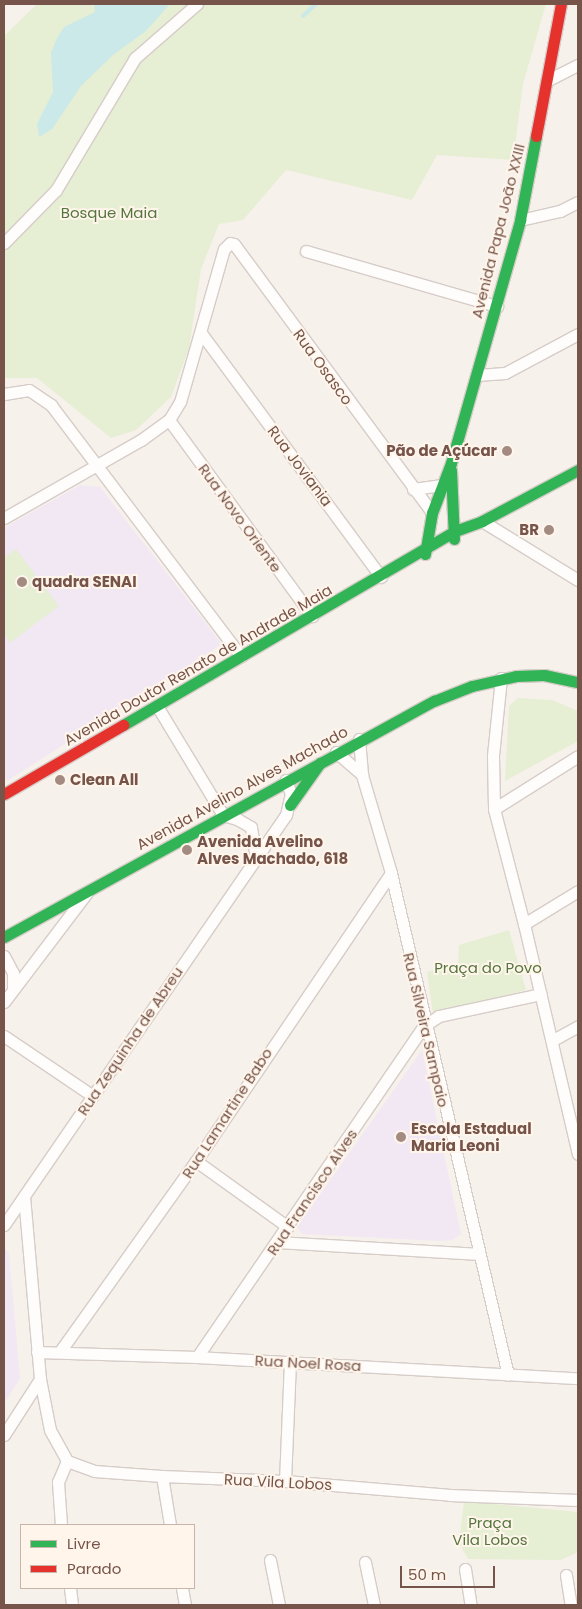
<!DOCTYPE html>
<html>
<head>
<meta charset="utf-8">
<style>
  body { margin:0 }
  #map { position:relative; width:582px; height:1609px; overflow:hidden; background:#f7f1eb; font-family:Poppins,sans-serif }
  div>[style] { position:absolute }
  .education>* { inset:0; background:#f2e8f3 }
  .green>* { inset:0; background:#e6eed4 }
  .water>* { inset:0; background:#cbe9e8 }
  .stream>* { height:4px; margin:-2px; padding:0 2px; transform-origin:2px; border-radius:2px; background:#cbe9e8 }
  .roads { filter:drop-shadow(1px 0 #d6ccc8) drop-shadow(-1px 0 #d6ccc8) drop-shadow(0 1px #d6ccc8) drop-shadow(0 -1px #d6ccc8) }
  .street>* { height:11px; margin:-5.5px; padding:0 5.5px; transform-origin:5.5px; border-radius:5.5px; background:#fefdfc }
  .fast>* { height:11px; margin:-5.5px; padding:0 5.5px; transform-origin:5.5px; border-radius:5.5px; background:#30b455 }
  .jam>* { height:11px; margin:-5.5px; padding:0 5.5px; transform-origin:5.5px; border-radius:5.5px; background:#e5322d }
  .dots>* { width:14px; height:14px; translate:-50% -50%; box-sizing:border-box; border:2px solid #fff5eb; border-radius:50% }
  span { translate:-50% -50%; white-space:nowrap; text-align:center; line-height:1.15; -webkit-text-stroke:4px #fff5eb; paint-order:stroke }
  .park-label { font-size:15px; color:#55763e }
  .street-label { font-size:15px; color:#765449 }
  .poi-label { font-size:15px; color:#765449; font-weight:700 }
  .right { translate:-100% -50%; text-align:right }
  .left { translate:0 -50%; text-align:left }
  .frame { position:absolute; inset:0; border:5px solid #765449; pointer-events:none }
  .legend { position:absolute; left:20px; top:1524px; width:175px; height:65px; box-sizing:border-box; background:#fff5eb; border:1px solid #c8b5aa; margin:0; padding:6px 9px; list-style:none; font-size:15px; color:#765449 }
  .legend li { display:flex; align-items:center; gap:10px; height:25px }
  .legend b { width:25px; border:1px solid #c8b5aa }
  .scale { position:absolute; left:400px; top:1566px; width:95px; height:22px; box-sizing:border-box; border:2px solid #765449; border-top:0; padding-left:6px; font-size:15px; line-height:18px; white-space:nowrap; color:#765449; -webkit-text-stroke:4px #fff5eb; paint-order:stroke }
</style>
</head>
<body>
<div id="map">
  <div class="education">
    <i style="clip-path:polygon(80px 485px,100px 487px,222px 644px,7px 781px,4px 777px,4px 528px)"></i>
    <i style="clip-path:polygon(422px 1050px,461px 1234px,452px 1240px,439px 1241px,302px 1234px,297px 1227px)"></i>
    <i style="clip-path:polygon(4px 1246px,9px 1254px,20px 1378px,4px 1404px)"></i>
  </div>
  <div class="green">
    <i style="clip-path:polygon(37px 4px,546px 4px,523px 84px,513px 160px,437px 155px,412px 200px,286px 170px,243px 220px,219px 224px,201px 269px,189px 348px,171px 397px,136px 430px,111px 438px,37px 378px,4px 378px,4px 36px)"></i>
    <i style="clip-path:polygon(16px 549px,59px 606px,10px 643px,4px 634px,4px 558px)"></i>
    <i style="clip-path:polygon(518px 698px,552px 700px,578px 711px,578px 741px,505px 781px,509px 706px)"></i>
    <i style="clip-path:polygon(509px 930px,526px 990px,433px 1014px,427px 972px,458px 964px,459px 945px)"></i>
    <i style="clip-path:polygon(464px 1501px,578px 1512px,578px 1552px,561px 1560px,468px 1559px,459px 1543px)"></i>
  </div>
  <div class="water">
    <i style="clip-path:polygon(94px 4px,170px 4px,146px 31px,113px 55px,81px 86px,52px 129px,39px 137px,37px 124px,53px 92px,51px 53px,57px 38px,64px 27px,95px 12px)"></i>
  </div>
  <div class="stream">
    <i style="left:303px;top:16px;width:18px;rotate:-43deg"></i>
  </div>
  <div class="roads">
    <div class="street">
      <i style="left:548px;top:80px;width:34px;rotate:-27deg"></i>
      <i style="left:520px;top:220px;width:41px;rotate:-12.7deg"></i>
      <i style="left:560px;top:211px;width:20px;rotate:-27deg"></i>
      <i style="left:4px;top:243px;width:74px;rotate:-45.5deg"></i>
      <i style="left:56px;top:190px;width:154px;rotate:-59.1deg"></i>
      <i style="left:135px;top:58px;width:82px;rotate:-41.1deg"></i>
      <i style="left:306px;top:251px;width:199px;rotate:16.1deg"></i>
      <i style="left:201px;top:333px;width:303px;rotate:53.6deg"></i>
      <i style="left:477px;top:375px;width:28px;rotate:-4deg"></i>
      <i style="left:505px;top:373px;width:83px;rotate:-28.1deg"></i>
      <i style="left:4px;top:394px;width:25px;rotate:-9deg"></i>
      <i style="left:29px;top:390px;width:27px;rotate:34deg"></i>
      <i style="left:51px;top:405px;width:315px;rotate:52.9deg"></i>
      <i style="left:169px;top:420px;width:243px;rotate:53.9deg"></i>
      <i style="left:413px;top:489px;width:29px;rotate:-8deg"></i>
      <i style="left:4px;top:518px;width:158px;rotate:-29.7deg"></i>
      <i style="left:141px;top:440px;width:34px;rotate:-36deg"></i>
      <i style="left:169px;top:420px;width:21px;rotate:-59deg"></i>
      <i style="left:180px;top:402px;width:159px;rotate:-74deg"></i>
      <i style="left:224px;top:249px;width:8px;rotate:-45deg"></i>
      <i style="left:230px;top:243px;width:4px;rotate:14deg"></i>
      <i style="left:234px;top:244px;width:334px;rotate:53.6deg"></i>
      <i style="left:482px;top:521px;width:113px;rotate:31.6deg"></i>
      <i style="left:501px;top:678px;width:78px;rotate:95.9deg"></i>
      <i style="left:493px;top:756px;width:53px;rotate:88.9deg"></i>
      <i style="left:494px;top:809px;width:119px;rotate:75.4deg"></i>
      <i style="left:524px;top:924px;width:236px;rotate:76.8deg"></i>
      <i style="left:157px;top:706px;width:127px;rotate:58.8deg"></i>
      <i style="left:223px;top:815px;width:15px;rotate:16deg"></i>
      <i style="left:237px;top:819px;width:16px;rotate:30deg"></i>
      <i style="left:251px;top:827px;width:30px;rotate:81deg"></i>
      <i style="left:359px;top:739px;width:36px;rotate:85deg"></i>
      <i style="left:362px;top:775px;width:102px;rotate:73.5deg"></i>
      <i style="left:391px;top:873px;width:515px;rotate:76.88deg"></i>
      <i style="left:336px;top:752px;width:35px;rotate:41deg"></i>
      <i style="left:494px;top:809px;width:99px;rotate:-32.2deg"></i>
      <i style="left:524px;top:924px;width:63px;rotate:-31.4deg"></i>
      <i style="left:4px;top:956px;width:19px;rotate:62deg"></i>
      <i style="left:13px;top:973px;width:15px;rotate:90deg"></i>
      <i style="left:4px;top:1002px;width:136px;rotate:-52.8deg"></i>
      <i style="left:4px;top:1036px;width:107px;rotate:34deg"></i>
      <i style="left:553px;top:1040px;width:29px;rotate:-29deg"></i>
      <i style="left:196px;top:1161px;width:113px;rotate:35.7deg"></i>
      <i style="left:24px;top:1196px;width:184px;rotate:85deg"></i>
      <i style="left:40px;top:1379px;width:52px;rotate:78.9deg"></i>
      <i style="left:50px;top:1430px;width:35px;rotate:61deg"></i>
      <i style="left:67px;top:1461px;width:29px;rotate:20deg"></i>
      <i style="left:94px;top:1471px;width:68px;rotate:4.2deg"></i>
      <i style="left:162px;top:1476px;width:123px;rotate:2.3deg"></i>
      <i style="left:285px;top:1481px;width:166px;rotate:4.8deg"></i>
      <i style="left:450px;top:1495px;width:128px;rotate:2.2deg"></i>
      <i style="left:4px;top:1225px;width:498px;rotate:-55.5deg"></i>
      <i style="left:286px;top:815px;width:22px;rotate:-77deg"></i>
      <i style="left:291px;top:794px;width:15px;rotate:-110deg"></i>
      <i style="left:278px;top:1242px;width:201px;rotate:3.4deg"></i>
      <i style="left:61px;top:1350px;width:232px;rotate:-54.5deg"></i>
      <i style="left:196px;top:1161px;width:348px;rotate:-55.9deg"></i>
      <i style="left:37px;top:1352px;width:160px;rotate:1.8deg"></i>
      <i style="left:197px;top:1357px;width:382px;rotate:3.2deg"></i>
      <i style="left:197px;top:1357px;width:401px;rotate:-55.6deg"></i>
      <i style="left:424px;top:1026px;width:18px;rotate:-34deg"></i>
      <i style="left:439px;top:1016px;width:104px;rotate:-12.2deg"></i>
      <i style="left:4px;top:1435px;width:67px;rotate:-57.3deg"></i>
      <i style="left:162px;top:1476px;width:50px;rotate:80.7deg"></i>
      <i style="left:285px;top:1481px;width:120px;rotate:-87.6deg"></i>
      <i style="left:61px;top:1525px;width:43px;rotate:-94deg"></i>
      <i style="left:58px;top:1482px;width:23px;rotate:-67deg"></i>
      <i style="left:270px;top:1560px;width:46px;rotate:78.7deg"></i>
      <i style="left:365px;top:1562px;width:44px;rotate:78.2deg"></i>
      <i style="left:465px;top:1569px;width:36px;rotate:81deg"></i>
      <i style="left:566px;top:1575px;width:30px;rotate:81deg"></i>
      <i style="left:70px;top:1588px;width:17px;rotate:83deg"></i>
      <i style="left:182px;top:1588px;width:17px;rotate:80deg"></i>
    </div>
    <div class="fast">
      <i style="left:451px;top:470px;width:69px;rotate:87.5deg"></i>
      <i style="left:425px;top:554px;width:42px;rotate:-80.3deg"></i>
      <i style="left:432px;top:513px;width:53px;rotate:-69.2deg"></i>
      <i style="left:451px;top:463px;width:253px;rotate:-74.1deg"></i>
      <i style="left:520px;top:220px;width:86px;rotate:-79.2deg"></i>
      <i style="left:123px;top:725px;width:385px;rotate:-30.3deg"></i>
      <i style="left:455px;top:531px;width:29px;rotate:-20deg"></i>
      <i style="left:482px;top:521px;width:109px;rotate:-28deg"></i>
      <i style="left:290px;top:805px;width:52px;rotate:-54.5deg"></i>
      <i style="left:4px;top:937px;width:491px;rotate:-28.8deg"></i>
      <i style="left:434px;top:701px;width:41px;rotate:-21.5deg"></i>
      <i style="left:472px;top:686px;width:45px;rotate:-12.8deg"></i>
      <i style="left:516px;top:676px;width:28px;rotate:-2deg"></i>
      <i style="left:544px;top:675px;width:35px;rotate:12deg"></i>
    </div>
    <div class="jam">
      <i style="left:536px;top:136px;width:134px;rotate:-79.3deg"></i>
      <i style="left:4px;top:794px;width:138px;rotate:-30.1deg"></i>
    </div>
  </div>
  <div class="dots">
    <i style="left:507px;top:451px;background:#a38b82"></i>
    <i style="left:549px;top:530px;background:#a38b82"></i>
    <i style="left:22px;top:582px;background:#a38b82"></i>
    <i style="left:60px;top:780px;background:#a38b82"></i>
    <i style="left:187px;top:850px;background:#a38b82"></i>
    <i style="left:401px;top:1137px;background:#a38b82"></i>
  </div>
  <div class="park-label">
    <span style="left:109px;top:213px">Bosque Maia</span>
    <span style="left:488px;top:968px">Praça do Povo</span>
    <span style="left:490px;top:1531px">Praça<br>Vila Lobos</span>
  </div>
  <div class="street-label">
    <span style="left:498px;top:231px;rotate:-76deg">Avenida Papa João XXIII</span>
    <span style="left:323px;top:367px;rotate:54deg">Rua Osasco</span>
    <span style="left:300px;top:466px;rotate:53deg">Rua Joviania</span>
    <span style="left:240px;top:518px;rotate:54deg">Rua Novo Oriente</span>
    <span style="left:198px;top:665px;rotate:-30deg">Avenida Doutor Renato de Andrade Maia</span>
    <span style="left:242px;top:788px;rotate:-29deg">Avenida Avelino Alves Machado</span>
    <span style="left:426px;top:1030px;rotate:77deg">Rua Silveira Sampaio</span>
    <span style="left:130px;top:1041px;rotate:-56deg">Rua Zequinha de Abreu</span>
    <span style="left:227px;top:1113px;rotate:-57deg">Rua Lamartine Babo</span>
    <span style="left:312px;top:1192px;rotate:-56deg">Rua Francisco Alves</span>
    <span style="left:308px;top:1363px;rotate:3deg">Rua Noel Rosa</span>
    <span style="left:278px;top:1482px;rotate:3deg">Rua Vila Lobos</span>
  </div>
  <div class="poi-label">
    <span class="right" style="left:497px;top:451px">Pão de Açúcar</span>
    <span class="right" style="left:539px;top:530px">BR</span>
    <span class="left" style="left:32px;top:582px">quadra SENAI</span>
    <span class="left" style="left:70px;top:780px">Clean All</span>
    <span class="left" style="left:197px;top:850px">Avenida Avelino<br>Alves Machado, 618</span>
    <span class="left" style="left:411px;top:1137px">Escola Estadual<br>Maria Leoni</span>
  </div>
  <div class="frame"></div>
  <ul class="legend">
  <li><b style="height:6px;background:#30b455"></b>Livre</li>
  <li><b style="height:6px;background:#e5322d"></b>Parado</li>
  </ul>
  <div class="scale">50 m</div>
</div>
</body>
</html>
